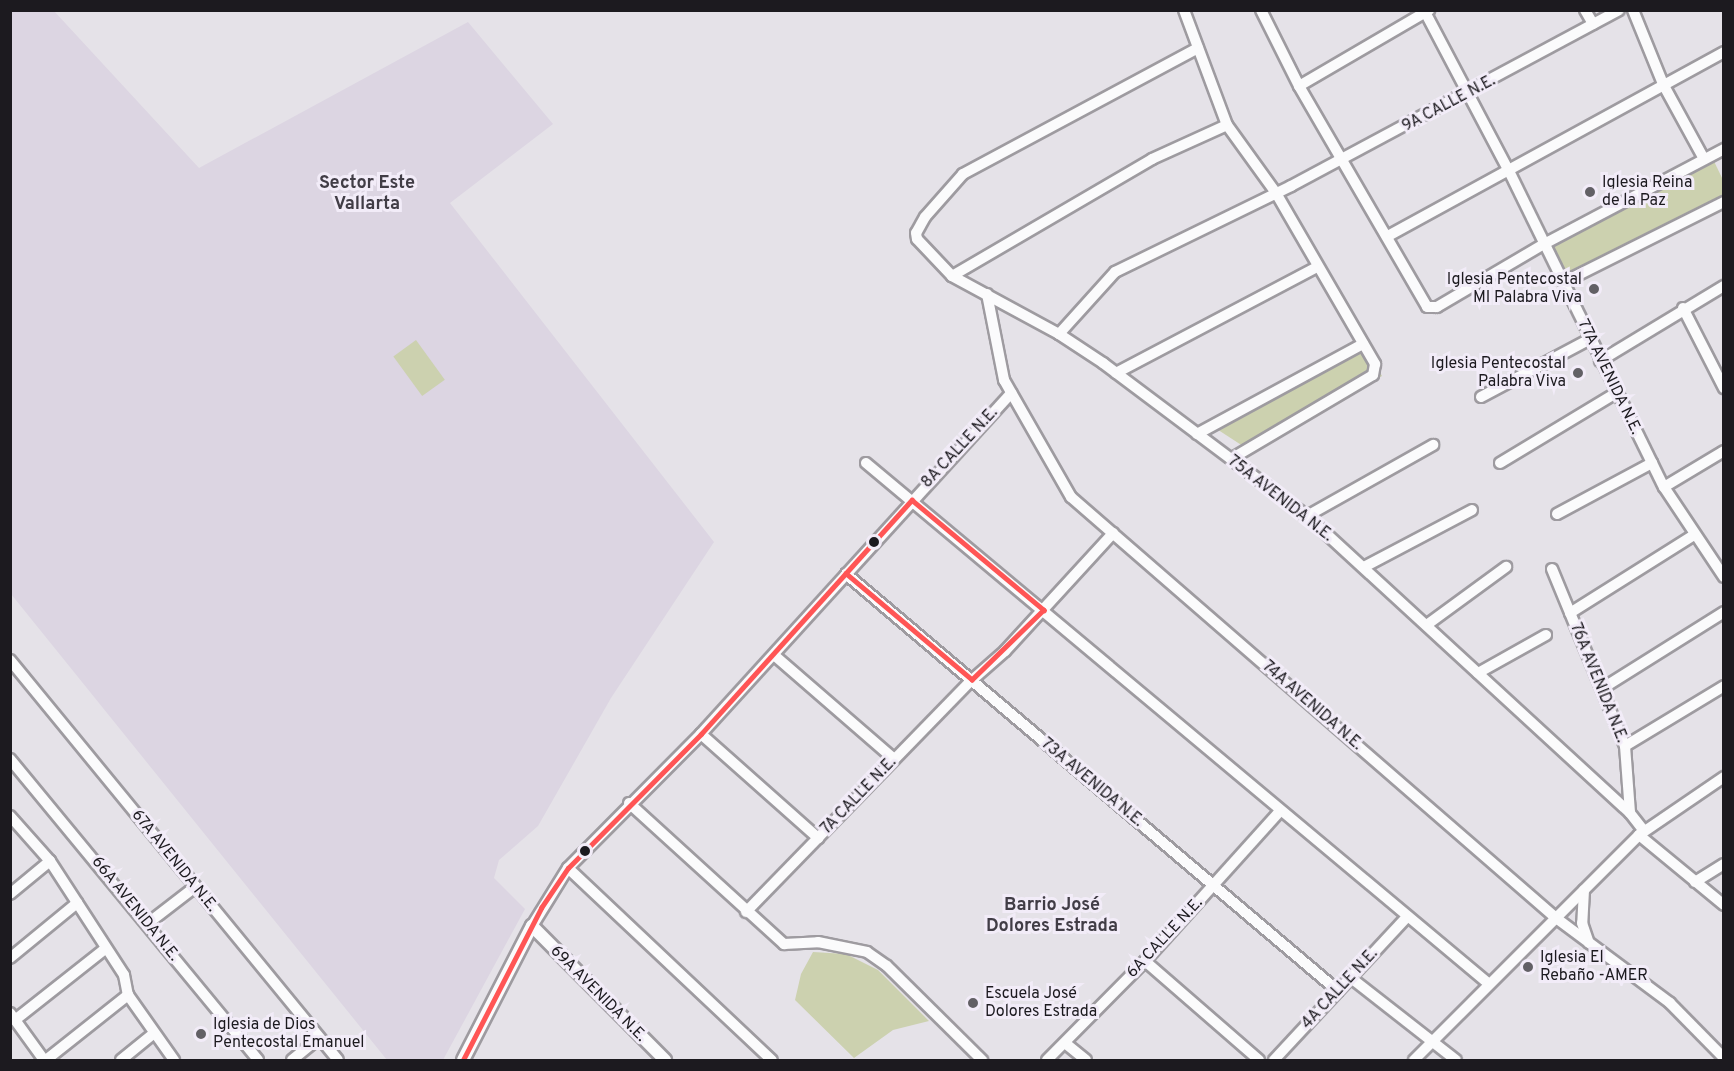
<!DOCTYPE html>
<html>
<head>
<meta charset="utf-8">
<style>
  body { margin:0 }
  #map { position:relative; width:1734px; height:1071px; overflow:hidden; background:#e5e2e8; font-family:Overpass,sans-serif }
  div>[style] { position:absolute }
  .built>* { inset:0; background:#dcd5e2 }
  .green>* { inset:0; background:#ccd1af; transform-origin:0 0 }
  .roads { filter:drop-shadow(2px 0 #9e9ba0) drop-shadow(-2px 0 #9e9ba0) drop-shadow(0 2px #9e9ba0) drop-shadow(0 -2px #9e9ba0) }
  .minor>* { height:10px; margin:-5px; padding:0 5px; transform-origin:5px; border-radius:5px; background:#fbfbfc }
  .tertiary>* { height:12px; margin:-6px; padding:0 6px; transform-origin:6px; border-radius:6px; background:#fbfbfc }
  .bus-1>* { height:4.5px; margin:-2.25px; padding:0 2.25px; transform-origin:2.25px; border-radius:2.25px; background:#f55 }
  .dots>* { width:16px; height:16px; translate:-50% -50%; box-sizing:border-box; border:3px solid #f2ecf8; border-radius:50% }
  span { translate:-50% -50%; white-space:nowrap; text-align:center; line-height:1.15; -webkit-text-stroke:6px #f2ecf8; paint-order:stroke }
  .street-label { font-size:16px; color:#1c1a1f }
  .poi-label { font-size:16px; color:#1c1a1f }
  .left { translate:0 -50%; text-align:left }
  .right { translate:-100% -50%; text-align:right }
  .neighbourhood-label { font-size:18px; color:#413d46; font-weight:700 }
  .frame { position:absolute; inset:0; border:12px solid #1c1a1f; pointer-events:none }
</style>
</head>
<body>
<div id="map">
  <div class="built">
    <i style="clip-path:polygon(10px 11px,54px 11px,199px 168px,468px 22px,553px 124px,450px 203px,714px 542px,611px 698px,538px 826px,499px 860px,494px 878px,525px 909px,443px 1060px,387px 1060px,11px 594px)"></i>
  </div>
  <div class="green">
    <i style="clip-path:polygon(1711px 155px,1723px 180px,1723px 203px,1564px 282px,1546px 247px)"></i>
    <i style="left:416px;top:340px;width:49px;height:28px;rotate:54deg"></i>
    <i style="clip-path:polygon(1362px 341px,1382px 376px,1249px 450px,1206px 422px)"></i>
    <i style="clip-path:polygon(813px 952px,846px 954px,878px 970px,929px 1021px,893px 1030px,854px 1058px,795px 1000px,801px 974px)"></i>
  </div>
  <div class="roads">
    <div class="minor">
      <i style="left:1184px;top:10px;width:123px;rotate:69.5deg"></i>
      <i style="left:1227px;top:125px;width:84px;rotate:54.2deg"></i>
      <i style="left:1276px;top:193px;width:198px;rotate:59.9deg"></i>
      <i style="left:1375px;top:364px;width:11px;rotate:100deg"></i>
      <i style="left:1373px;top:375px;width:165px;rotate:149.4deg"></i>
      <i style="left:1261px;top:10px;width:85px;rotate:63.4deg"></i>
      <i style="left:1299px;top:86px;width:255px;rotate:59.9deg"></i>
      <i style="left:1427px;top:307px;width:10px"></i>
      <i style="left:1437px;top:307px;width:124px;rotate:-30.5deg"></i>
      <i style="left:1544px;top:244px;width:204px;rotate:-27.8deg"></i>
      <i style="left:1424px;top:10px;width:180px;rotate:62.2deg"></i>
      <i style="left:1508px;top:169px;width:354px;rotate:63.9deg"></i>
      <i style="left:1664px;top:487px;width:108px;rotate:56.3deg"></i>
      <i style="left:1585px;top:10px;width:16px;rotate:60deg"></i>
      <i style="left:1633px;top:10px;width:80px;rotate:67.9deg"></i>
      <i style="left:1663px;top:84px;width:85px;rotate:61.3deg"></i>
      <i style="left:1198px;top:48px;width:267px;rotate:151.8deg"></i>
      <i style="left:963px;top:174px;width:57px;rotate:131.5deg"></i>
      <i style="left:925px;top:217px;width:18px;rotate:119deg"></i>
      <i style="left:916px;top:233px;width:6px;rotate:81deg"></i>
      <i style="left:917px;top:239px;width:51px;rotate:46.6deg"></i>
      <i style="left:952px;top:276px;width:122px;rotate:28.5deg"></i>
      <i style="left:1059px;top:334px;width:53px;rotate:33.4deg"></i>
      <i style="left:1103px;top:363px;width:255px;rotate:36.9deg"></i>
      <i style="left:1307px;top:516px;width:439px;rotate:42.6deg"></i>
      <i style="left:1299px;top:86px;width:151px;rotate:-30.3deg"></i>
      <i style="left:1388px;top:236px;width:383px;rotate:-28.7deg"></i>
      <i style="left:952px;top:276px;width:232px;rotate:-30.3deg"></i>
      <i style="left:1152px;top:159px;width:82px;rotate:-24.4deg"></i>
      <i style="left:1564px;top:282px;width:179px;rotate:-26.6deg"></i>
      <i style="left:987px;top:294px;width:88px;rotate:78.8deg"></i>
      <i style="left:1004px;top:380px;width:135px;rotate:60.2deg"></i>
      <i style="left:1071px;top:497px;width:642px;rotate:40.96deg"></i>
      <i style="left:1556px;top:918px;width:142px;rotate:36.7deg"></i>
      <i style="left:1670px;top:1003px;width:77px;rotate:45.5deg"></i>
      <i style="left:1683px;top:308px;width:90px;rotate:62.9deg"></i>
      <i style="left:1059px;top:334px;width:84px;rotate:-47.9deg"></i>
      <i style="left:1115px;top:272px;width:196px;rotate:-26deg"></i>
      <i style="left:1291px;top:186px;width:372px;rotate:-28.2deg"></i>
      <i style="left:1600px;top:361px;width:145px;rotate:-31.2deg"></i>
      <i style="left:1116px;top:373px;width:227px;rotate:-27.8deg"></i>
      <i style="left:1481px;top:397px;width:123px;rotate:-28deg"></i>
      <i style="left:1197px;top:434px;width:189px;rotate:-28.5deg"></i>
      <i style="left:866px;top:463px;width:812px;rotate:39.9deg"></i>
      <i style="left:1500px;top:463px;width:135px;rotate:-31.1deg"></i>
      <i style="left:1664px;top:487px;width:70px;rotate:-31deg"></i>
      <i style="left:1557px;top:514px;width:108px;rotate:-28.2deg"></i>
      <i style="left:1307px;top:516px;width:145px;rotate:-29.4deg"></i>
      <i style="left:1364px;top:567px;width:122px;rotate:-27.8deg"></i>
      <i style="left:1552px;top:569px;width:191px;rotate:67.6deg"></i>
      <i style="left:1625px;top:746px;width:67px;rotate:85.7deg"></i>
      <i style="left:1630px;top:813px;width:23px;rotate:52deg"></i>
      <i style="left:846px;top:574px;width:645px;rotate:40.28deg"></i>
      <i style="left:1570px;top:613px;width:146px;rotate:-32.2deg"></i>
      <i style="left:1428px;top:624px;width:97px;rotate:-36.2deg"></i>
      <i style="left:774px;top:655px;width:159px;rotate:40.9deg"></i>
      <i style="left:10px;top:660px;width:517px;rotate:50.65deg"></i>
      <i style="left:1478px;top:673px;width:78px;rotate:-29.2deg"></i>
      <i style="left:1603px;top:688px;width:143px;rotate:-32.1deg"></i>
      <i style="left:701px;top:734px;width:157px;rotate:41.6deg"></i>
      <i style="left:1625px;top:746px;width:116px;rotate:-31.2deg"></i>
      <i style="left:10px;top:759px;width:390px;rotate:50.5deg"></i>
      <i style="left:629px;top:803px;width:210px;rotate:42.3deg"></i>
      <i style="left:784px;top:944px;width:34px;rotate:-3deg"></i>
      <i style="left:818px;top:942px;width:50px;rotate:11.5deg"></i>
      <i style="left:867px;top:952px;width:24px;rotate:35deg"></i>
      <i style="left:887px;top:966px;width:134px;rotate:44.7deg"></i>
      <i style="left:10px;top:816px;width:60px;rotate:48.4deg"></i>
      <i style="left:50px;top:861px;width:136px;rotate:57deg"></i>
      <i style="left:124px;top:975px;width:20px;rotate:79deg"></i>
      <i style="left:128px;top:995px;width:80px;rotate:54.7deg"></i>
      <i style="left:1639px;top:835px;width:110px;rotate:39.5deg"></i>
      <i style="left:568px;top:868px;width:280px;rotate:43.3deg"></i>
      <i style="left:1695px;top:882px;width:34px;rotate:-32deg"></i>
      <i style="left:1584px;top:890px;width:33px;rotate:93deg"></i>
      <i style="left:1582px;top:923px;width:21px;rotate:71deg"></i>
      <i style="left:10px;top:894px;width:52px;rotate:-39.5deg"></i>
      <i style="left:746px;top:912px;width:324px;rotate:-45.8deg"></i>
      <i style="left:972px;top:680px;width:44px;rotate:-41.3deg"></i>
      <i style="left:1005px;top:651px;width:160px;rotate:-47.5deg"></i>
      <i style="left:147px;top:924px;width:61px;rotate:-37.6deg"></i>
      <i style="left:532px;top:926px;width:68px;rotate:-58.2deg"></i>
      <i style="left:568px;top:868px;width:189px;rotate:-45.2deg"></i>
      <i style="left:701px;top:734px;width:461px;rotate:-47.7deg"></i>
      <i style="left:10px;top:958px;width:87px;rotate:-39.4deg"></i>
      <i style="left:1145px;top:961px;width:151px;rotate:41deg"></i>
      <i style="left:1351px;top:978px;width:133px;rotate:38deg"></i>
      <i style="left:10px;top:1013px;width:58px;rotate:54.1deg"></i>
      <i style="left:15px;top:1020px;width:115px;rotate:-38.3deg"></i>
      <i style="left:1065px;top:1043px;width:27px;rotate:39deg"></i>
      <i style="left:46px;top:1060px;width:105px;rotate:-38.4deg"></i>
      <i style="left:121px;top:1060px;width:41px;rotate:-39.1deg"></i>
      <i style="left:292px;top:1060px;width:35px;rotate:-39deg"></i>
      <i style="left:1047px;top:1060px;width:139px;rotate:-45.3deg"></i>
      <i style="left:1145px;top:961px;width:200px;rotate:-48deg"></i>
      <i style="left:1274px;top:1060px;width:195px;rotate:-47.1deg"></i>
      <i style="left:1414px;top:1060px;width:318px;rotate:-45deg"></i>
      <i style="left:1639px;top:835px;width:103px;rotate:-34.3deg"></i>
    </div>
    <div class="tertiary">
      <i style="left:463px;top:1060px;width:151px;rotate:-62.8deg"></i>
      <i style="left:532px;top:926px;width:189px;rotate:45.2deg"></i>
    </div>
  </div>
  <div class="bus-1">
    <i style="left:463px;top:1060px;width:171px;rotate:-62.8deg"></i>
    <i style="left:541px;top:908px;width:48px;rotate:-56deg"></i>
    <i style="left:568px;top:868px;width:189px;rotate:-45.2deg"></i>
    <i style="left:701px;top:734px;width:315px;rotate:-48deg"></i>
    <i style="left:912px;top:500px;width:172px;rotate:39.8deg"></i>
    <i style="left:1044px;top:610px;width:100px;rotate:135.8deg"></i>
    <i style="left:972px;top:680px;width:165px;rotate:-139.9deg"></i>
  </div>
  <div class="dots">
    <i style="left:1590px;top:192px;background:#626065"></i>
    <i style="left:1594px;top:289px;background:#626065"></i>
    <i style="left:1578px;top:373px;background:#626065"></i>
    <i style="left:874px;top:542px;background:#1c1a1f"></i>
    <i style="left:585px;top:851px;background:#1c1a1f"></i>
    <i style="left:1528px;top:967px;background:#626065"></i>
    <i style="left:973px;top:1003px;background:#626065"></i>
    <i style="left:201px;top:1034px;background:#626065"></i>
  </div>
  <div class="street-label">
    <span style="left:1449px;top:104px;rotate:-28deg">9A CALLE N.E.</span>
    <span style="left:1609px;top:377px;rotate:64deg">77A AVENIDA N.E.</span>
    <span style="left:960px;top:448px;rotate:-47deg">8A CALLE N.E.</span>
    <span style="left:1280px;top:499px;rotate:38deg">75A AVENIDA N.E.</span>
    <span style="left:1598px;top:683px;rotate:68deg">76A AVENIDA N.E.</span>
    <span style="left:1312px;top:706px;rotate:41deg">74A AVENIDA N.E.</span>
    <span style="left:1092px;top:783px;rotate:40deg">73A AVENIDA N.E.</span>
    <span style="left:859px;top:796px;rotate:-46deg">7A CALLE N.E.</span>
    <span style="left:174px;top:861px;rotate:51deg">67A AVENIDA N.E.</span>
    <span style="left:135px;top:909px;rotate:51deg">66A AVENIDA N.E.</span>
    <span style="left:1165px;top:938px;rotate:-47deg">6A CALLE N.E.</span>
    <span style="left:1340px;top:989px;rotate:-47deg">4A CALLE N.E.</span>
    <span style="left:598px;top:994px;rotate:45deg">69A AVENIDA N.E.</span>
  </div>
  <div class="poi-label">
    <span class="left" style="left:1602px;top:192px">Iglesia Reina<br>de la Paz</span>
    <span class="right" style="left:1582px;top:289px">Iglesia Pentecostal<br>MI Palabra Viva</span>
    <span class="right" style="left:1566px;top:373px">Iglesia Pentecostal<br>Palabra Viva</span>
    <span class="left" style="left:1540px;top:967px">Iglesia El<br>Rebaño -AMER</span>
    <span class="left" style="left:985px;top:1003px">Escuela José<br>Dolores Estrada</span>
    <span class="left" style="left:213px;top:1034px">Iglesia de Dios<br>Pentecostal Emanuel</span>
  </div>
  <div class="neighbourhood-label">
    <span style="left:367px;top:195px">Sector Este<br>Vallarta</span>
    <span style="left:1052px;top:917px">Barrio José<br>Dolores Estrada</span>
  </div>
  <div class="frame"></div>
</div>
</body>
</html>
